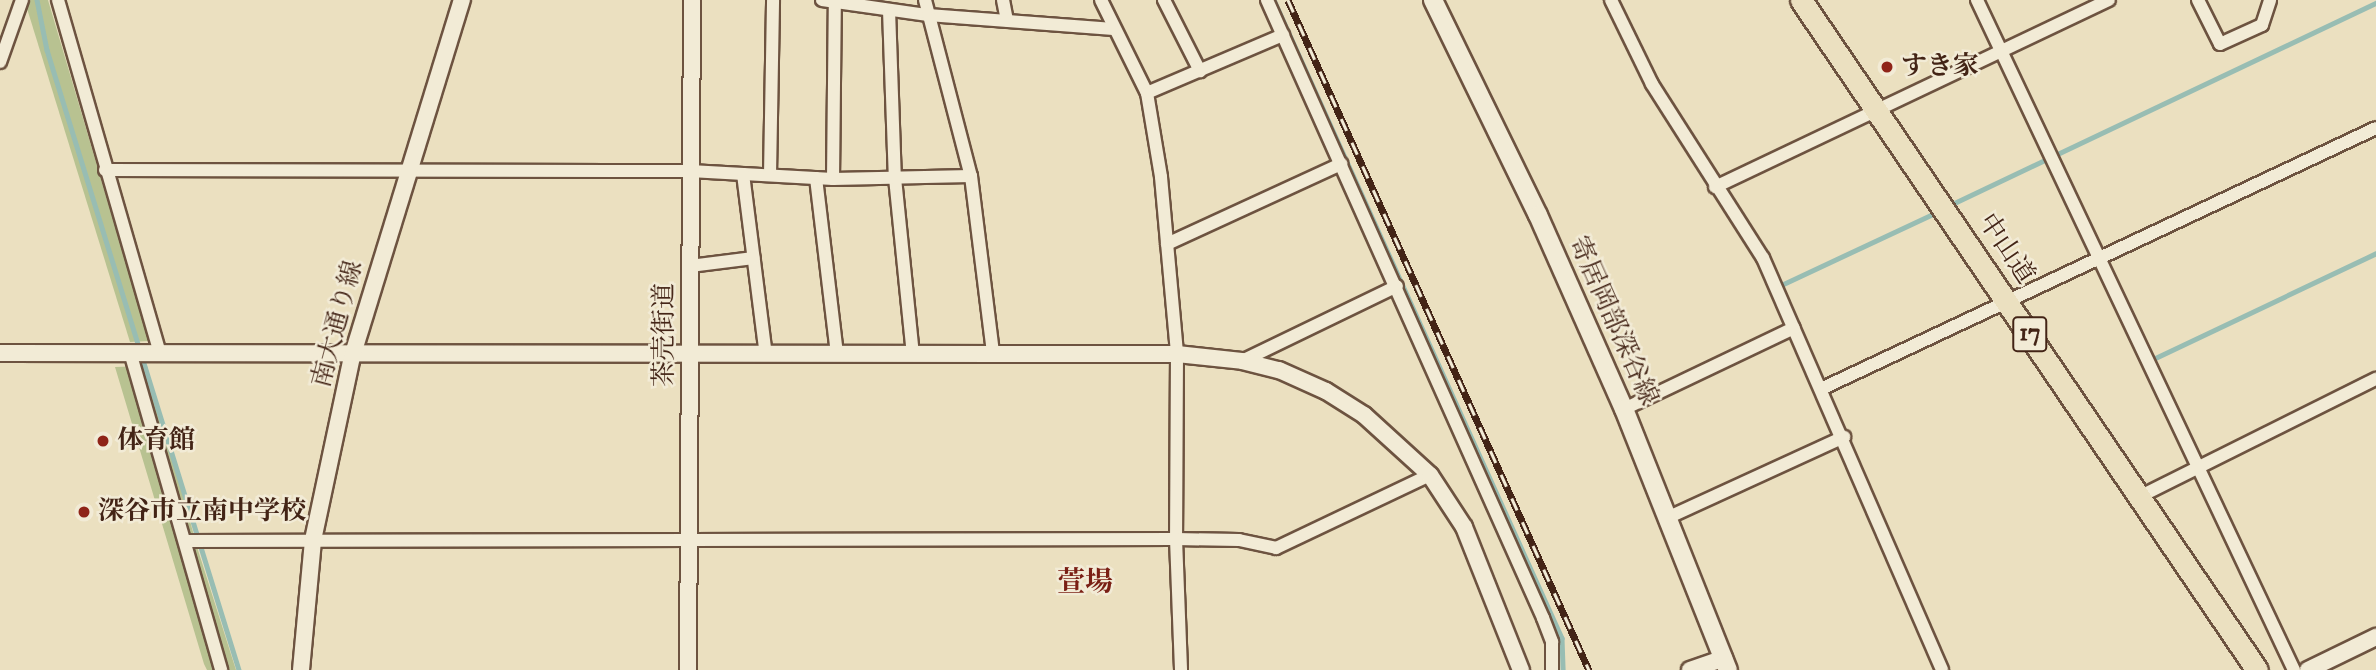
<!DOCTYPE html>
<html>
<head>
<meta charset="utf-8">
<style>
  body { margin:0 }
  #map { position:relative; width:2376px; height:670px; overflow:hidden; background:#ebe0c0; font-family:"IM FELL DW Pica","Noto Serif JP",serif }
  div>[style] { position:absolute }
  .green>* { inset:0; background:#b8c291 }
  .stream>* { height:4.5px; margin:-2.25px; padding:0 2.25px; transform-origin:2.25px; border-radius:2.25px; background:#98bdb3 }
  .roads { filter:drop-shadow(2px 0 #6d5340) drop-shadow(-2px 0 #6d5340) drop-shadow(0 2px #6d5340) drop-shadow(0 -2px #6d5340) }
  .minor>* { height:12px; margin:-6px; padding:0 6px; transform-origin:6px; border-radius:6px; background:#f2ebd6 }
  .tertiary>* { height:16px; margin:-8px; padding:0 8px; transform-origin:8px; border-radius:8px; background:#f2ebd6 }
  .secondary>* { height:18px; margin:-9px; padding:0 9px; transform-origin:9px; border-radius:9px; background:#f2ebd6 }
  .trunk>* { height:21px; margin:-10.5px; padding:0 10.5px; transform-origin:10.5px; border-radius:10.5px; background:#ebe0c0 }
  .rail>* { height:7px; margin-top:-3.5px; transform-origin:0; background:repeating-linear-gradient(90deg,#f2ebd6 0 13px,#432416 0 26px); box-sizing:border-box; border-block:2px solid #432416 }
  .dots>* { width:19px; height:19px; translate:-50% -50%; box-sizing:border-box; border:4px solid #f2ebd6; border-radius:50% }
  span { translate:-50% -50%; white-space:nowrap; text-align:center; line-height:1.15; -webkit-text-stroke:5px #f2ebd6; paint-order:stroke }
  .shield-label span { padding:2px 5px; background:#f2ebd6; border:2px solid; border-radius:5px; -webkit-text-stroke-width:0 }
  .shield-label { font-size:24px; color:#432416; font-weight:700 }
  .poi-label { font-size:26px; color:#432416; font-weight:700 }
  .left { translate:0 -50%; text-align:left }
  .street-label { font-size:26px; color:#432416 }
  .neighbourhood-label { font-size:28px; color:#7a1f14; font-weight:700 }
</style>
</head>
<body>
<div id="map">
  <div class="green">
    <i style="clip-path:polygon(31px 0,48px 0,149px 341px,130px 342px,25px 2px)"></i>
    <i style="clip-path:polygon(147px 366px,198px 550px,236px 670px,207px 670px,204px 664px,115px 367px)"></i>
  </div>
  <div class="stream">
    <i style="left:37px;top:0;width:51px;rotate:78.7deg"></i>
    <i style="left:47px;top:50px;width:649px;rotate:72.79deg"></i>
    <i style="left:1274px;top:0;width:700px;rotate:65.71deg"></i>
    <i style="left:1562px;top:638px;width:32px;rotate:88deg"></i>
    <i style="left:1948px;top:206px;width:474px;rotate:-25.4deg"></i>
    <i style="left:1777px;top:287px;width:177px;rotate:-25.1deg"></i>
    <i style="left:2149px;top:361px;width:251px;rotate:-25.4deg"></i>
  </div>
  <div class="roads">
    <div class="minor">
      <i style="left:58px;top:0;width:368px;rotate:73.9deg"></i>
      <i style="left:822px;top:0;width:107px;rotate:8.1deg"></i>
      <i style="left:928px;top:15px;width:186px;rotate:4.3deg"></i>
      <i style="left:925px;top:0;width:182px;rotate:75.4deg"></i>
      <i style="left:971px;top:176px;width:178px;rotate:82.9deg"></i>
      <i style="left:1003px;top:0;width:21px;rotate:79deg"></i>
      <i style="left:1101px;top:0;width:104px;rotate:63.7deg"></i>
      <i style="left:1147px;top:93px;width:85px;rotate:80.5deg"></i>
      <i style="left:1161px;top:177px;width:178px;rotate:84.8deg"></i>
      <i style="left:1177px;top:354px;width:185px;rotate:90.3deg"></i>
      <i style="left:1176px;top:539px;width:131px;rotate:87.8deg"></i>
      <i style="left:1164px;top:0;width:80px;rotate:63.1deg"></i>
      <i style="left:1267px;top:0;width:677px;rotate:65.93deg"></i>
      <i style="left:1543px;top:618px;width:26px;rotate:69deg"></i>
      <i style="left:1552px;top:642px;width:28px;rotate:90deg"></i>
      <i style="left:1611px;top:0;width:93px;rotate:64deg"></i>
      <i style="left:1652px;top:84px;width:206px;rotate:57.5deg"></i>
      <i style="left:1763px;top:258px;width:449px;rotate:66.5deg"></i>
      <i style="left:1977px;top:0;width:741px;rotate:64.68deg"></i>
      <i style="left:2198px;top:0;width:49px;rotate:63.4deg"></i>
      <i style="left:2220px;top:44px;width:46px;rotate:-24.3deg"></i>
      <i style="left:2262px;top:25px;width:26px;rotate:-72deg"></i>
      <i style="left:889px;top:10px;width:168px;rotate:88deg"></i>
      <i style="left:895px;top:178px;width:177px;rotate:84.2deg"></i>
      <i style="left:0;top:62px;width:66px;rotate:-70.5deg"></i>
      <i style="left:1147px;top:93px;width:148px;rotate:-23.1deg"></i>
      <i style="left:105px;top:170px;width:585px;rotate:0.1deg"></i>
      <i style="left:690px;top:171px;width:143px;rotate:3.2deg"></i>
      <i style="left:833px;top:179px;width:138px;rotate:-1.2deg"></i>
      <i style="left:743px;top:174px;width:182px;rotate:82.8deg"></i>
      <i style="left:770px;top:175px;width:175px;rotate:-89deg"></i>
      <i style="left:816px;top:178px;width:178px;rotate:83.2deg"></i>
      <i style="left:833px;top:179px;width:179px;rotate:-89.4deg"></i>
      <i style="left:1715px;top:187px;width:436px;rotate:-25.4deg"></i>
      <i style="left:1167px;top:244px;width:192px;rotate:-24.7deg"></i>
      <i style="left:690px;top:266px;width:64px;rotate:-7.2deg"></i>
      <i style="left:130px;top:352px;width:331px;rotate:74deg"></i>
      <i style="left:1242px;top:361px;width:172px;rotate:-25.8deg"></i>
      <i style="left:1823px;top:388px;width:611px;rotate:-25.18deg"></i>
      <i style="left:1624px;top:409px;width:188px;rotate:-25.5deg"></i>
      <i style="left:2141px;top:496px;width:263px;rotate:-26.5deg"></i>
      <i style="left:1667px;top:518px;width:195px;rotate:-24.6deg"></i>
      <i style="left:185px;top:541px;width:991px;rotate:-0.12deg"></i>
      <i style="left:1176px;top:539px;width:63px;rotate:0.9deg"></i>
      <i style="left:1239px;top:540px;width:38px;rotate:12deg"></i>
      <i style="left:1276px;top:548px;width:170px;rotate:-25.4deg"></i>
    </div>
    <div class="tertiary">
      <i style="left:0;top:353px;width:1177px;rotate:0.05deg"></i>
      <i style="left:1177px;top:354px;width:65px;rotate:6.1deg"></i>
      <i style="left:1242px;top:361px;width:38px;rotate:14deg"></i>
      <i style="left:1279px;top:370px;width:51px;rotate:24.1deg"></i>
      <i style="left:1326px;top:391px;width:45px;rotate:32.3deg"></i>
      <i style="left:1364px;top:415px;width:89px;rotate:42.3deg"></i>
      <i style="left:1430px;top:475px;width:62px;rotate:56.8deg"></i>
      <i style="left:1464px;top:527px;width:154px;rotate:68.3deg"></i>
      <i style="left:301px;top:670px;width:131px;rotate:-84.7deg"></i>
      <i style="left:313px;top:540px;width:187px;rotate:-78deg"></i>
      <i style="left:352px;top:357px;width:374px;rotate:-72.9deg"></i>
      <i style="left:688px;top:670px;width:670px;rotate:-89.66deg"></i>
      <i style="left:1690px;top:670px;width:36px;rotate:-19deg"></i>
      <i style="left:2308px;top:670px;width:76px;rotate:-25.9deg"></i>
    </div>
    <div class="secondary">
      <i style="left:1433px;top:0;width:239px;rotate:64deg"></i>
      <i style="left:1538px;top:215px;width:212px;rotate:66.1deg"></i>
      <i style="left:1624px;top:409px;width:281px;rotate:68.3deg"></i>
    </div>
    <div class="trunk">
      <i style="left:1801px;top:0;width:810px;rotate:55.76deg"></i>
    </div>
  </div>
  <div class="rail">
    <i style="left:1288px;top:0;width:735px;rotate:65.81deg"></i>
  </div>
  <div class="dots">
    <i style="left:1887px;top:67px;background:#8f2418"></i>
    <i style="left:103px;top:441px;background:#8f2418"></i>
    <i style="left:84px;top:512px;background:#8f2418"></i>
  </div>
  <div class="shield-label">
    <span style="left:2030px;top:334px">17</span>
  </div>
  <div class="poi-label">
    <span class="left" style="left:1901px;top:67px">すき家</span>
    <span class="left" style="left:117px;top:441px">体育館</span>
    <span class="left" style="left:98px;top:512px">深谷市立南中学校</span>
  </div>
  <div class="street-label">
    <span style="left:2006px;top:249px;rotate:56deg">中山道</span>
    <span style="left:1613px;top:321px;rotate:66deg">寄居岡部深谷線</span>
    <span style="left:338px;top:324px;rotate:-75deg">南大通り線</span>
    <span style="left:665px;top:335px;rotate:-90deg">茶売街道</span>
  </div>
  <div class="neighbourhood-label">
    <span style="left:1085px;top:583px">萱場</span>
  </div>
</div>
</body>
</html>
